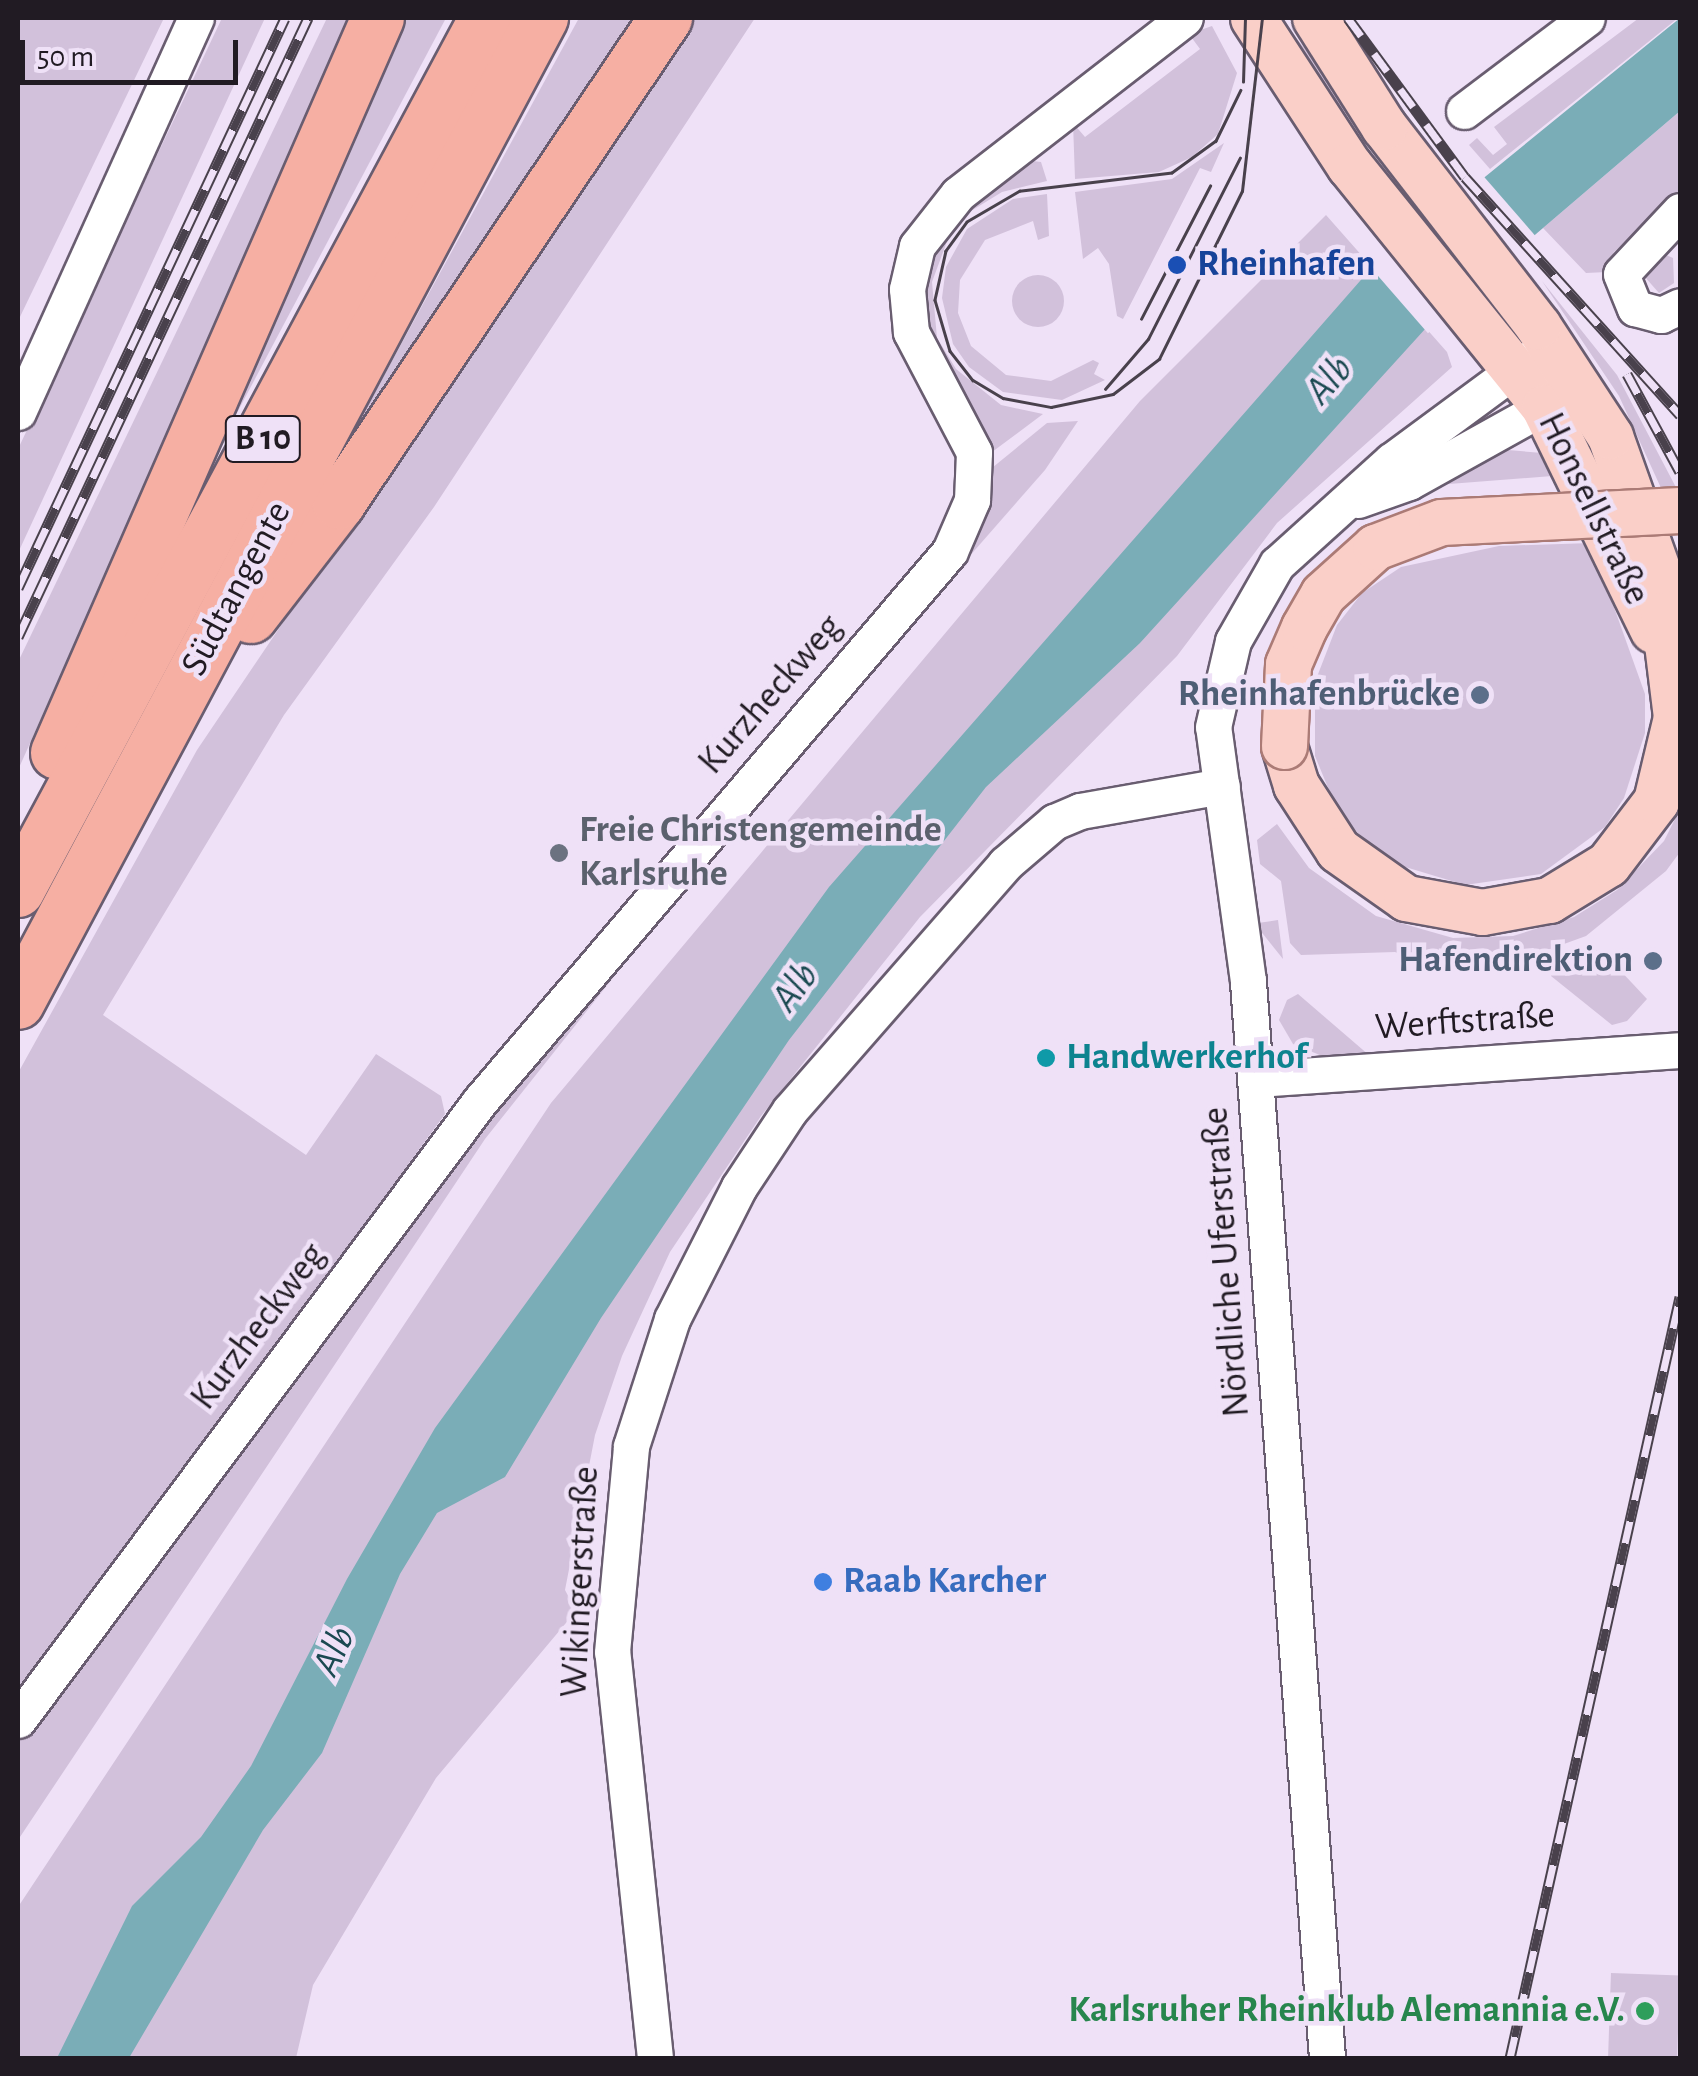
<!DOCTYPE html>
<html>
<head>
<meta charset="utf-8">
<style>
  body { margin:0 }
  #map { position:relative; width:1698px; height:2076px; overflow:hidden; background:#efe1f7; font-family:"Alegreya Sans",sans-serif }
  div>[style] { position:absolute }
  .green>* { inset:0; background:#d2c1db; transform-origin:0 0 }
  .round { border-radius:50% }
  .water>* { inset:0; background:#7aadb7 }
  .pier>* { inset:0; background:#efe1f7; transform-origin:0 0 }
  .roads { filter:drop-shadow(2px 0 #695d70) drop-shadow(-2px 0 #695d70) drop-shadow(0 2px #695d70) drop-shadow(0 -2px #695d70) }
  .minor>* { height:35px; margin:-17.5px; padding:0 17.5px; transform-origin:17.5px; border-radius:17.5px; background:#fff }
  .major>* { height:45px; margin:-22.5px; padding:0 22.5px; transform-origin:22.5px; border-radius:22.5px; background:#facfc8 }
  .highway>* { height:52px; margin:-26px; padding:0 26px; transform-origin:26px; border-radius:26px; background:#f6afa3 }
  .tram>* { height:2.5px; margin:-1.25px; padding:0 1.25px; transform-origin:1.25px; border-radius:1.25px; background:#49414c }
  .rail>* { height:11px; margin-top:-5.5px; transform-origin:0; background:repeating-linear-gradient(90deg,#efe1f7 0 22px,#49414c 0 44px); box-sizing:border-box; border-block:2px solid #49414c }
  .bridges { filter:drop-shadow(2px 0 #ab7b76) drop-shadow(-2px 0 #ab7b76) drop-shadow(0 2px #ab7b76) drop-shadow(0 -2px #ab7b76) }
  .major-bridge>* { height:45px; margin:-22.5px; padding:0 22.5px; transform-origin:22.5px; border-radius:22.5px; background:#facfc8 }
  .dots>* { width:28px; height:28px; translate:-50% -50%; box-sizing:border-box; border:5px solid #efe1f7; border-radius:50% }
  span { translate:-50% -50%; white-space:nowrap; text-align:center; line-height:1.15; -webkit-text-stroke:9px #efe1f7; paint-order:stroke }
  .shield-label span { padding:2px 8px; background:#efe1f7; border:2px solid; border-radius:8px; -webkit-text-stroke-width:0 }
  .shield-label { font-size:35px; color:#211b23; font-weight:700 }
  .transit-label { font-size:38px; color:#164399; font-weight:700 }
  .left { translate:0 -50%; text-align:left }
  .street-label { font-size:38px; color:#211b23 }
  .service-label { font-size:38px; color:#4e5e75; font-weight:700 }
  .right { translate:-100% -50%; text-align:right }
  .worship-label { font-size:38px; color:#5b616d; font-weight:700 }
  .culture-label { font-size:38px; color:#0d838f; font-weight:700 }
  .shop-label { font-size:38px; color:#366cbe; font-weight:700 }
  .leisure-label { font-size:38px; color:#27864d; font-weight:700 }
  .water-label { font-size:40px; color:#1b4951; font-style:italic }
  .frame { position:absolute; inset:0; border:20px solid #211b23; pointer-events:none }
  .scale { position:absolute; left:20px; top:40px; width:218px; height:45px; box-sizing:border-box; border:5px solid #211b23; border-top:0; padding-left:12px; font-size:30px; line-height:35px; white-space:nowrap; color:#211b23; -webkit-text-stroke:8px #efe1f7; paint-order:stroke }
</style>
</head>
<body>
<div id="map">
  <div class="green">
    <i style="clip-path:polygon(18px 18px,164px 18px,18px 321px)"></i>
    <i style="clip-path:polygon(222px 18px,265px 18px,18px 553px,18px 449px)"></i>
    <i style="clip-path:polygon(327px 18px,355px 18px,18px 770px,18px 662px)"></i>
    <i style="clip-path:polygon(393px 18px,446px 18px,203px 477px)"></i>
    <i style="clip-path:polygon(579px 18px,641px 18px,363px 431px,356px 427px)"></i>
    <i style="clip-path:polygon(691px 18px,755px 18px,434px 507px,284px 715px,103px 1015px,306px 1155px,376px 1054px,441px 1096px,445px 1114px,18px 1700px,18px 1073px,197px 750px)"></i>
    <i style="clip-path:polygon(1268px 18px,1280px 18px,1344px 97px,1357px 124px,1296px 61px)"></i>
    <i style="clip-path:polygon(1639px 18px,1678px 18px,1490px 169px,1469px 145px,1477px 138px,1493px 155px,1507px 144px,1494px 127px)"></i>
    <i style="clip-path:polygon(1212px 26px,1237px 73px,1218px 134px,1192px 157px,1159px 172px,1075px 179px,1073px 123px,1085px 137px,1200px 49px,1189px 34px)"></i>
    <i style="clip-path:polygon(1680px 111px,1680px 192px,1614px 252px,1607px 272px,1586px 273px,1543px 228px)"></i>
    <i style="clip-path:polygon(1224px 143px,1211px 172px,1200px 168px,1123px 319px,1117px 316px,1109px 264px,1098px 248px,1083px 259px,1075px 192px,1172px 179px)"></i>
    <i style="clip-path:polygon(1024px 160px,1041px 162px,1047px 181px,1002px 192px,971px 211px,949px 236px,932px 282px,937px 338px,956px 369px,1001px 405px,1043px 414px,988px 455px,972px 406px,930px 339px,922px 303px,942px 231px)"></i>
    <i style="clip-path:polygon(1047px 194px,1049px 236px,1038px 240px,1033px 221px,985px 240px,960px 280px,958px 313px,971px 346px,1006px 375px,1051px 381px,1093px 360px,1099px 363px,1094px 374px,1105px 380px,1062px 400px,1003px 392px,969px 367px,953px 344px,942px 298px,946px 267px,967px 229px,1013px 199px)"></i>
    <i style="clip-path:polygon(1326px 215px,1447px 352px,1452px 367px,1277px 523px,1177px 656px,920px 917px,761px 1116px,670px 1252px,622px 1356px,595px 1435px,565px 1590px,576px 1611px,436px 1778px,313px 1985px,296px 2058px,18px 2058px,18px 1907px,551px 1103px,1140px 401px)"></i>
    <i style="clip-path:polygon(1664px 254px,1673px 258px,1674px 283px,1659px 293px,1644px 276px)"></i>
    <i class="round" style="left:1012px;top:275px;width:52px;height:52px"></i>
    <i style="clip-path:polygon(1542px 281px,1617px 375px,1680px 495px,1666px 499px,1619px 396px)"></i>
    <i style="clip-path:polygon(1078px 421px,1045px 470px,904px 631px,987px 472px,1047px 423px)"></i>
    <i style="clip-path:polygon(1508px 450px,1542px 453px,1565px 475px,1436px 485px)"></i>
    <i style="clip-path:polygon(1591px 543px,1645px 694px,1645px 733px,1624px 798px,1605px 827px,1541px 874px,1465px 885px,1392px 863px,1340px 817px,1315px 756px,1315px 682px,1337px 625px,1362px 593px,1401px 567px,1499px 546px)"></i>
    <i style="clip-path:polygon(1680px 809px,1680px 852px,1666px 871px,1586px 936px,1509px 964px,1443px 970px,1395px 952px,1301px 955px,1290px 943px,1281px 881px,1260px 864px,1257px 840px,1277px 824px,1309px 868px,1376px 916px,1453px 938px,1513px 936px,1574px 917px,1617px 890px,1664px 841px)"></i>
    <i style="clip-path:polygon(698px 871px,485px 1139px,18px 1840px,18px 1741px,493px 1107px)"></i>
    <i style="clip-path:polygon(1278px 920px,1283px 959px,1259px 929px,1258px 923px)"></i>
    <i style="clip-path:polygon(1581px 946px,1603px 952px,1647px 999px,1627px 1021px,1612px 1025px,1551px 976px,1551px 961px)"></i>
    <i style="clip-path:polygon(1298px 994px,1370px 1056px,1332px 1060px,1293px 1044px,1279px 1020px,1287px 1000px)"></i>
    <i style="left:1611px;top:1973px;width:69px;height:85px;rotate:2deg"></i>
  </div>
  <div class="water">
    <i style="clip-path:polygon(1680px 18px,1680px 111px,1426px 328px,1140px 643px,986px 787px,789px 1040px,601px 1318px,505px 1477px,437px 1513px,400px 1574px,322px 1753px,263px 1830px,129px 2058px,57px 2058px,132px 1906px,201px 1837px,251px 1766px,347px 1579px,435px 1428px,829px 887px,1367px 273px)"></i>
  </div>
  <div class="pier">
    <i style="left:1479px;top:171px;width:89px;height:145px;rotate:49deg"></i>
  </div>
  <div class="roads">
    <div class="minor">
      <i style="left:1464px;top:111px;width:154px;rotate:-37.1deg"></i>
      <i style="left:1680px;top:211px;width:86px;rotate:133.1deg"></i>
      <i style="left:1621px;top:274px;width:37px;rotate:68deg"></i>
      <i style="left:1635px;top:308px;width:27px;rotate:15deg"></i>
      <i style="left:1661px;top:315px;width:21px;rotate:-25deg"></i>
      <i style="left:18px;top:412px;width:432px;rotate:-65.7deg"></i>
      <i style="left:1358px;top:500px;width:54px;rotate:-19.4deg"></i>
      <i style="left:1409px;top:482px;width:179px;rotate:-29.1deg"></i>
      <i style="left:1256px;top:1079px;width:425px;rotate:-3.9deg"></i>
      <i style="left:18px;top:1720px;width:772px;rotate:-53.26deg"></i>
      <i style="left:480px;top:1101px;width:723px;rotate:-49.48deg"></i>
      <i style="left:950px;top:551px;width:56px;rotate:-66.7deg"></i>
      <i style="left:972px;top:500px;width:48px;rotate:-87.6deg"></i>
      <i style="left:974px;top:452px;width:136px;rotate:-117.7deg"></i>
      <i style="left:911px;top:332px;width:43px;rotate:-95.3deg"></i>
      <i style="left:907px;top:289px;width:44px;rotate:-76.9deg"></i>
      <i style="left:917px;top:246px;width:66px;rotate:-51.7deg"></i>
      <i style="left:958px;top:194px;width:287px;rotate:-37.8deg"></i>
      <i style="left:655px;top:2058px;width:408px;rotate:-96deg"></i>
      <i style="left:612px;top:1652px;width:207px;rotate:-84.7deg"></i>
      <i style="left:631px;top:1446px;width:133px;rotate:-72.1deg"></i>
      <i style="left:672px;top:1319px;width:148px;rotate:-63.1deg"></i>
      <i style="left:739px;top:1187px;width:92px;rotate:-56.5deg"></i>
      <i style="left:790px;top:1110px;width:327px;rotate:-48.8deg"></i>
      <i style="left:1005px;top:864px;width:65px;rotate:-40.6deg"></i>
      <i style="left:1054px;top:822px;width:28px;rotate:-23deg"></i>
      <i style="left:1080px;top:811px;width:144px;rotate:-10deg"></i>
      <i style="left:1327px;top:2058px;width:1080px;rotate:-94.2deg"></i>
      <i style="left:1248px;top:981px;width:256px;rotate:-97.8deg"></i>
      <i style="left:1213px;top:727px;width:88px;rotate:-76.9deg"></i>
      <i style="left:1233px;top:641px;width:89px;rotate:-60.3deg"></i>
      <i style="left:1277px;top:564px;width:154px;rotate:-42.1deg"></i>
      <i style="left:1391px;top:461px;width:175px;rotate:-36.4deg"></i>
    </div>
    <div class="major">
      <i style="left:1253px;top:18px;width:176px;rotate:56.9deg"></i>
      <i style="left:1349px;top:165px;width:311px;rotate:51.1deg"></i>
      <i style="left:1544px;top:407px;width:248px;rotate:64deg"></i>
      <i style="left:1284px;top:746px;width:41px;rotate:72.9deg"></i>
      <i style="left:1296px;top:785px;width:77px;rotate:57.1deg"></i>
      <i style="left:1338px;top:850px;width:83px;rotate:35.2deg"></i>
      <i style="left:1406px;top:898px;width:77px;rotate:10.4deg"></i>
      <i style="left:1482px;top:912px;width:68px;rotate:-10.2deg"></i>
      <i style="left:1549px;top:900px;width:69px;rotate:-31.4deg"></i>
      <i style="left:1608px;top:864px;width:79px;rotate:-52.7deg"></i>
      <i style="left:1656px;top:801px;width:86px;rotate:-76.6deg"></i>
      <i style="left:1676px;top:717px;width:147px;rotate:-97deg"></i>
      <i style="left:1658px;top:571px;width:143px;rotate:-109.6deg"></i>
      <i style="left:1610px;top:436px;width:131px;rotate:-123.2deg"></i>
      <i style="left:1538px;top:326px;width:252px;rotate:-127.7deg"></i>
      <i style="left:1384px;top:127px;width:129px;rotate:-122.3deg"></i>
    </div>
    <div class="highway">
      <i style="left:251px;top:617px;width:144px;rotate:-52.3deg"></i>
      <i style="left:339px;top:503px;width:585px;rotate:-56.01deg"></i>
      <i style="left:57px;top:753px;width:802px;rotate:-66.41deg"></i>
      <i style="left:18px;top:891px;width:991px;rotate:-61.81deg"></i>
      <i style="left:18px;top:1003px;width:1116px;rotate:-61.99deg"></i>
    </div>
  </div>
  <div class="tram">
    <i style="left:1243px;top:82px;width:64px;rotate:-88.2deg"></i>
    <i style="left:1241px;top:90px;width:57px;rotate:116.1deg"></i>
    <i style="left:1216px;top:141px;width:54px;rotate:144deg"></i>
    <i style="left:1172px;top:173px;width:153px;rotate:173.2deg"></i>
    <i style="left:1020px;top:191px;width:61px;rotate:149.7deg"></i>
    <i style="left:967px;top:222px;width:36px;rotate:126deg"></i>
    <i style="left:946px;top:251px;width:50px;rotate:102.7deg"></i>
    <i style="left:935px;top:300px;width:53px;rotate:73.6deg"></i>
    <i style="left:950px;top:351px;width:37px;rotate:52deg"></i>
    <i style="left:973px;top:380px;width:35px;rotate:31deg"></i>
    <i style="left:1003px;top:398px;width:49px;rotate:10.6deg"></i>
    <i style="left:1051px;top:407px;width:63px;rotate:-11.8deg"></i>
    <i style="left:1113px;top:394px;width:58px;rotate:-37.3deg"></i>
    <i style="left:1159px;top:359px;width:187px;rotate:-63.7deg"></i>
    <i style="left:1242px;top:191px;width:174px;rotate:-83.4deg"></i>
    <i style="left:1141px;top:319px;width:150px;rotate:-62.6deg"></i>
    <i style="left:1105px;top:389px;width:66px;rotate:-49.3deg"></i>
    <i style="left:1148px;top:339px;width:203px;rotate:-63.1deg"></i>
  </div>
  <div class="rail">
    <i style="left:1348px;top:18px;width:197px;rotate:53.7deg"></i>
    <i style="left:1465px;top:177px;width:321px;rotate:47.9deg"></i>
    <i style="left:1627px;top:374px;width:111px;rotate:61.6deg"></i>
    <i style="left:18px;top:588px;width:629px;rotate:-64.9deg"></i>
    <i style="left:18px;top:637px;width:684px;rotate:-64.9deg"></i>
    <i style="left:1510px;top:2058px;width:780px;rotate:-77.41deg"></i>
  </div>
  <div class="bridges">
    <div class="major-bridge">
      <i style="left:1284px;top:746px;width:82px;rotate:-87.2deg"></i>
      <i style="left:1288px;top:664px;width:40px;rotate:-66.6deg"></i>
      <i style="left:1304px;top:627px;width:38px;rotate:-60deg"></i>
      <i style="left:1323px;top:594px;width:70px;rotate:-42.1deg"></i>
      <i style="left:1375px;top:547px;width:71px;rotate:-20.7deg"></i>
      <i style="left:1441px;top:522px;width:239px;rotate:-2.9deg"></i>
    </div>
  </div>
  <div class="dots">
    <i style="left:1177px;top:265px;background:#1a4fb4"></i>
    <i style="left:1480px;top:695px;background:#5c6f8a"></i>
    <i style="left:559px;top:853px;background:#6b7280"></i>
    <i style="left:1653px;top:961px;background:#5c6f8a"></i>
    <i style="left:1046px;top:1058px;background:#0f9aa8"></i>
    <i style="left:823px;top:1582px;background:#3f7fe0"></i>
    <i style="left:1645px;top:2011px;background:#2e9e5b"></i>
  </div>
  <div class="shield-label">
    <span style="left:263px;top:439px">B 10</span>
  </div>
  <div class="transit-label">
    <span class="left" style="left:1197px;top:265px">Rheinhafen</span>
  </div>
  <div class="street-label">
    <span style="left:1593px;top:509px;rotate:64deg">Honsellstraße</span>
    <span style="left:237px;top:589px;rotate:-62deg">Südtangente</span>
    <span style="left:771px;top:695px;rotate:-49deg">Kurzheckweg</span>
    <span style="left:1465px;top:1022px;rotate:-4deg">Werftstraße</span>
    <span style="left:1227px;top:1262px;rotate:-94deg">Nördliche Uferstraße</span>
    <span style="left:259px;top:1327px;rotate:-53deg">Kurzheckweg</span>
    <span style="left:581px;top:1582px;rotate:-87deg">Wikingerstraße</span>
  </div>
  <div class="service-label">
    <span class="right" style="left:1460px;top:695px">Rheinhafenbrücke</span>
    <span class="right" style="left:1633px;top:961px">Hafendirektion</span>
  </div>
  <div class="worship-label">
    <span class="left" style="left:579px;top:853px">Freie Christengemeinde<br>Karlsruhe</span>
  </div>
  <div class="culture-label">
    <span class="left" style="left:1066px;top:1058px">Handwerkerhof</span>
  </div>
  <div class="shop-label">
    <span class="left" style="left:843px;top:1582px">Raab Karcher</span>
  </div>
  <div class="leisure-label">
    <span class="right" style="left:1625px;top:2011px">Karlsruher Rheinklub Alemannia e.V.</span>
  </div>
  <div class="water-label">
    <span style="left:1329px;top:380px;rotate:-49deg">Alb</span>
    <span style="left:795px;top:987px;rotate:-53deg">Alb</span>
    <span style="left:334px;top:1651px;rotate:-65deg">Alb</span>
  </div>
  <div class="frame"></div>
  <div class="scale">50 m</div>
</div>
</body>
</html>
